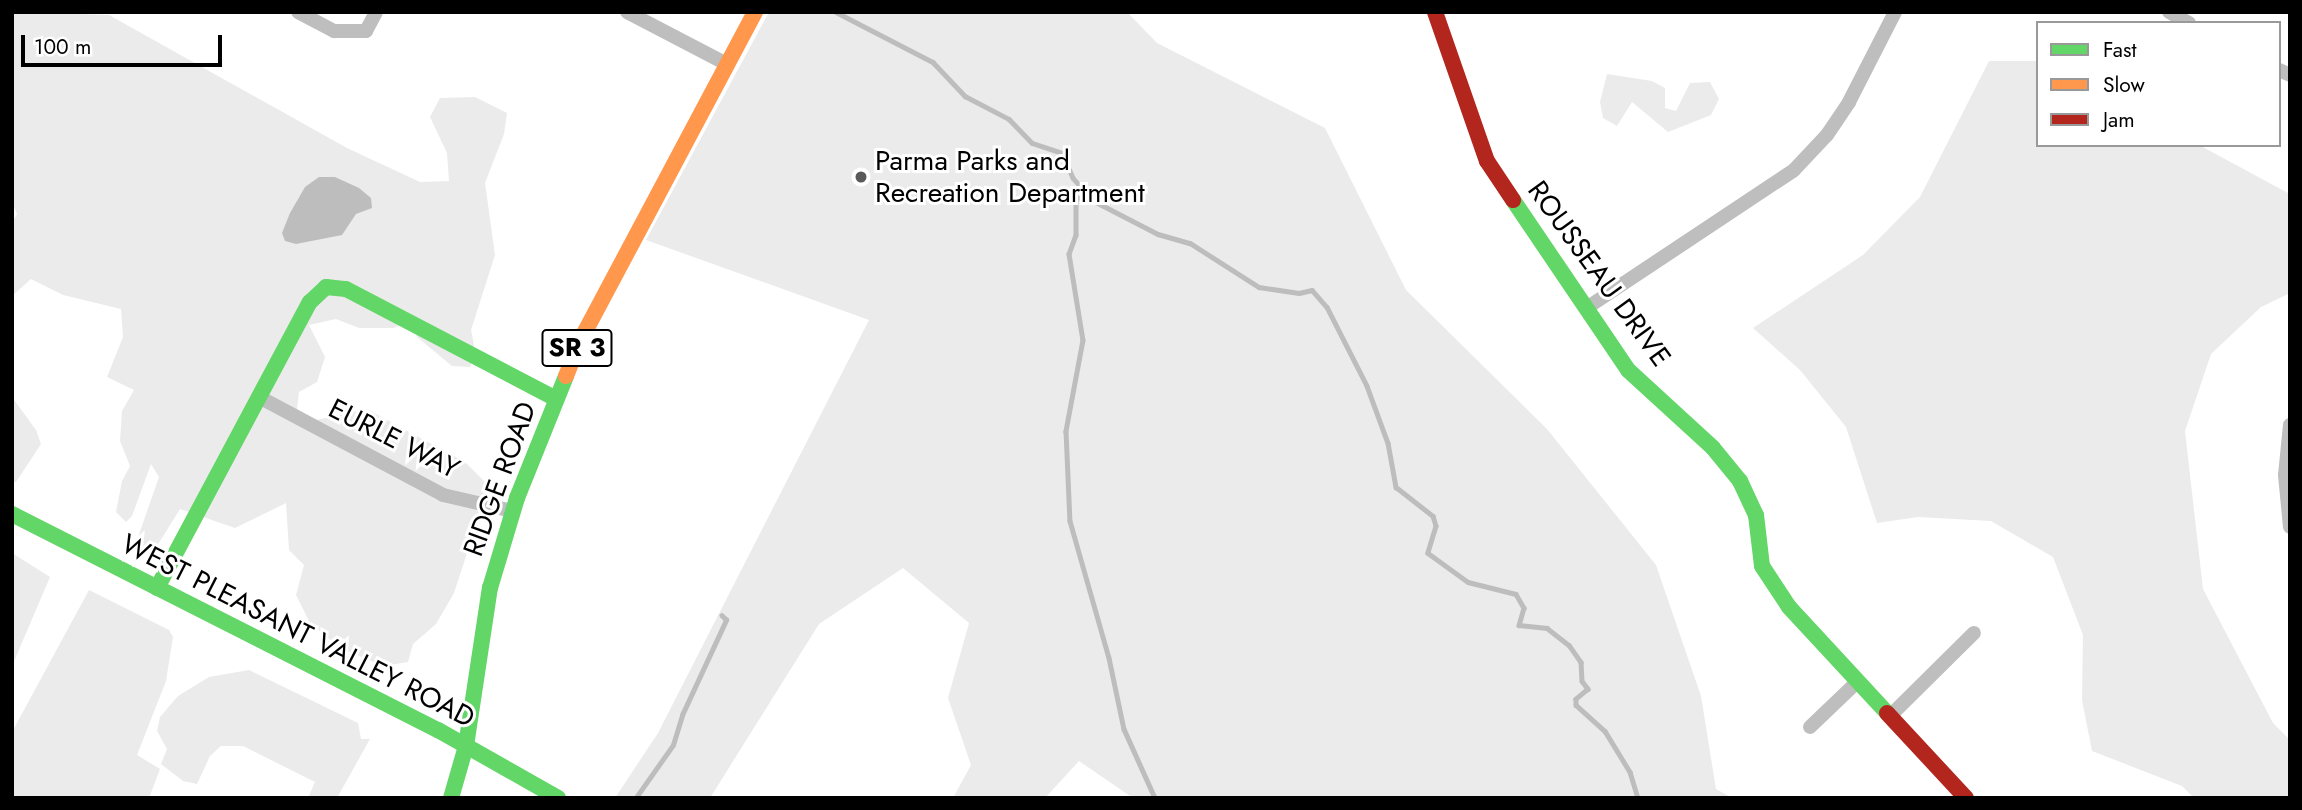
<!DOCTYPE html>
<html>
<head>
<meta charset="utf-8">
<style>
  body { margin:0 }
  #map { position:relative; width:2302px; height:810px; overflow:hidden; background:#fff; font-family:Jost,sans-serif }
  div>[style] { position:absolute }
  .green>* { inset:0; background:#ebebeb }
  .water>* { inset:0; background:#bdbdbd }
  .stream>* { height:4.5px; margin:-2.25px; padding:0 2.25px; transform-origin:2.25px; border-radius:2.25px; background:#bdbdbd }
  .street>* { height:14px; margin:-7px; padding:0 7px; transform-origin:7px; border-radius:7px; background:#bebebe }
  .fast>* { height:16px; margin:-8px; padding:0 8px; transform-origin:8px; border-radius:8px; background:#63d668 }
  .slow>* { height:16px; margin:-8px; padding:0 8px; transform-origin:8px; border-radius:8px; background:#ff974d }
  .jam>* { height:16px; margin:-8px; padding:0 8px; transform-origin:8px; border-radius:8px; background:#b3261e }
  .dots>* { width:19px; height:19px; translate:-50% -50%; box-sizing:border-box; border:4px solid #fff; border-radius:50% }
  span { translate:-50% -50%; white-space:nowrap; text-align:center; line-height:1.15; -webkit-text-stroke:6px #fff; paint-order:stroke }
  .shield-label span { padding:2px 5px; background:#fff; border:2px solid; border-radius:5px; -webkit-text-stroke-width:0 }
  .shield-label { font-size:26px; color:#000; font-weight:700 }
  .poi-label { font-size:28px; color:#000 }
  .left { translate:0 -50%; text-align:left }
  .street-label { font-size:28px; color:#000 }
  .frame { position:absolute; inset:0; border:14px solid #000; pointer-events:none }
  .legend { position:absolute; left:2036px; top:21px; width:245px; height:126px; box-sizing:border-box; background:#fff; border:2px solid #999; margin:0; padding:9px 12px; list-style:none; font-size:21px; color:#000 }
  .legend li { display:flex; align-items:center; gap:14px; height:35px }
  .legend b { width:35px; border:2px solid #999 }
  .scale { position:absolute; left:21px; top:35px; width:201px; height:32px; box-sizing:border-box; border:4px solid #000; border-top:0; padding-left:9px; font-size:21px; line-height:24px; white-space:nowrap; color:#000; -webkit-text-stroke:5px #fff; paint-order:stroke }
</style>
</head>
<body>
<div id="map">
  <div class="green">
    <i style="clip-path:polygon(12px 12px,109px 15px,347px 148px,420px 182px,449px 181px,447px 153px,430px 117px,440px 98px,475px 97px,507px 113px,504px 134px,485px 183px,495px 255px,471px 330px,476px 355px,470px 367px,452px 366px,417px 337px,410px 320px,394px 328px,359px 328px,336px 319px,309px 325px,325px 357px,317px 382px,299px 392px,297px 409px,316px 420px,367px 409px,465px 462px,489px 486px,454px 593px,436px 624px,413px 644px,408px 662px,383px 666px,340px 648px,310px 623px,296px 595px,304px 565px,289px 550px,286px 503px,235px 528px,180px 509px,152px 554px,136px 543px,159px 477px,151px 464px,132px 516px,126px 522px,116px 512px,122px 481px,130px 466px,120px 441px,122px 411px,134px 390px,107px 377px,123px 337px,121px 309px,63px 295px,31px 279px,12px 296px,12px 223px,17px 214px,12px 202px)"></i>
    <i style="clip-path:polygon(769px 12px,1127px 12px,1157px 43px,1325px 128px,1406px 290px,1547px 429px,1656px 565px,1701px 696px,1716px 789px,1732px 798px,1133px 798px,1079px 761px,1045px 798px,953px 798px,971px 765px,948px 698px,969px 623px,903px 568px,819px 624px,710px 798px,615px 798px,658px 733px,869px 320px,646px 240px)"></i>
    <i style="clip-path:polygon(1989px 61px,2038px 61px,2038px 145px,2199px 145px,2290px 194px,2290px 293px,2261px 307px,2211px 354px,2185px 431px,2203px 589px,2273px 723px,2290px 740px,2290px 798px,2194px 798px,2182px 786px,2092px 751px,2082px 700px,2083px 635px,2053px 557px,1991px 521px,1918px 517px,1877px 523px,1846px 427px,1800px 370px,1753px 328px,1863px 255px,1920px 197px)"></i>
    <i style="clip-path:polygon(1607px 74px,1652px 81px,1665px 88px,1665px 108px,1676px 111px,1690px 83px,1710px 82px,1719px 99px,1711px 115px,1668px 132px,1632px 102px,1617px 126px,1603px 118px,1600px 102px)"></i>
    <i style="clip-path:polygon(12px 397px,36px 430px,41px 444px,16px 482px,12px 481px)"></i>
    <i style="clip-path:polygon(12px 553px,50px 577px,12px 666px)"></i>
    <i style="clip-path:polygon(89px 590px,169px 630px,173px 637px,166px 681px,137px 755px,160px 769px,149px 798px,12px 798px,12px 732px)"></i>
    <i style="clip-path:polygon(249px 670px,358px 723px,361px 739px,370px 739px,337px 798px,308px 798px,315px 782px,243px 746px,221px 746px,210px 756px,197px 784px,183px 781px,161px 764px,167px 749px,157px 731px,160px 717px,178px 696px,209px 677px)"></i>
  </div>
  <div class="water">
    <i style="clip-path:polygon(319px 177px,335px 177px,359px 188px,371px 198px,372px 208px,356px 214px,342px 235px,296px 244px,285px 241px,282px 233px,290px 213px,305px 187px)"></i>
  </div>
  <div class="stream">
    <i style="left:836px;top:12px;width:109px;rotate:27.3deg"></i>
    <i style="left:933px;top:62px;width:47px;rotate:46.7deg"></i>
    <i style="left:965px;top:96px;width:50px;rotate:27.6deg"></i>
    <i style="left:1009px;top:119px;width:33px;rotate:46deg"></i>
    <i style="left:1032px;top:143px;width:32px;rotate:18deg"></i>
    <i style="left:1062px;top:153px;width:27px;rotate:66deg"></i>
    <i style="left:1073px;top:178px;width:31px;rotate:48deg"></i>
    <i style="left:1094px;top:201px;width:72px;rotate:27.3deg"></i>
    <i style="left:1158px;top:234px;width:33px;rotate:16deg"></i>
    <i style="left:1190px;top:243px;width:82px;rotate:32.5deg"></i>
    <i style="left:1259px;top:287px;width:40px;rotate:8.5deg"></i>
    <i style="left:1299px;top:293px;width:13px;rotate:-13deg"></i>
    <i style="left:1312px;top:290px;width:23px;rotate:49deg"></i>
    <i style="left:1327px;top:307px;width:89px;rotate:63.1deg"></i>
    <i style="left:1367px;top:386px;width:61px;rotate:69.8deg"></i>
    <i style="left:1388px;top:443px;width:45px;rotate:79.7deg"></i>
    <i style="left:1396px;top:487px;width:47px;rotate:38.1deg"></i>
    <i style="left:1433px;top:516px;width:10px;rotate:73deg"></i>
    <i style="left:1436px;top:526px;width:28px;rotate:107deg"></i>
    <i style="left:1428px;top:553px;width:49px;rotate:35.9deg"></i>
    <i style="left:1468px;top:582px;width:49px;rotate:14deg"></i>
    <i style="left:1516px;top:594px;width:16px;rotate:60deg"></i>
    <i style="left:1524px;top:608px;width:18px;rotate:106deg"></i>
    <i style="left:1519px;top:625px;width:28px;rotate:6deg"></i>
    <i style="left:1547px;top:628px;width:28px;rotate:38deg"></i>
    <i style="left:1569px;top:645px;width:21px;rotate:55deg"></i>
    <i style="left:1581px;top:662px;width:19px;rotate:87deg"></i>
    <i style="left:1582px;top:681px;width:10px;rotate:53deg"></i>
    <i style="left:1588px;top:689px;width:16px;rotate:140deg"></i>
    <i style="left:1576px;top:699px;width:6px;rotate:90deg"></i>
    <i style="left:1576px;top:705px;width:39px;rotate:42deg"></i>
    <i style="left:1605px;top:731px;width:48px;rotate:58.6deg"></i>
    <i style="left:1630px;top:772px;width:27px;rotate:73deg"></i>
    <i style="left:1084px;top:190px;width:14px;rotate:126deg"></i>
    <i style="left:1076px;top:201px;width:34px;rotate:90deg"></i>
    <i style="left:1076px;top:235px;width:20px;rotate:110deg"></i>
    <i style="left:1069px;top:254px;width:87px;rotate:80.8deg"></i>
    <i style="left:1083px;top:340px;width:93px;rotate:100.6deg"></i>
    <i style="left:1066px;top:431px;width:90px;rotate:87.5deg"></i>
    <i style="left:1070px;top:521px;width:142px;rotate:74.1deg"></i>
    <i style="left:1109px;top:658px;width:73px;rotate:78.1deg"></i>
    <i style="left:1124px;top:729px;width:76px;rotate:65.8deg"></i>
    <i style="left:637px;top:796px;width:62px;rotate:-54.8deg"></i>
    <i style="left:673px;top:745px;width:31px;rotate:-73deg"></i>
    <i style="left:682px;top:715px;width:105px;rotate:-65.1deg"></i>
    <i style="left:726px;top:620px;width:6px;rotate:-135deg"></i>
  </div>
  <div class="street">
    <i style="left:298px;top:12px;width:41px;rotate:27.8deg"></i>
    <i style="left:334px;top:31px;width:32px"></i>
    <i style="left:366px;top:31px;width:21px;rotate:-62deg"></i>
    <i style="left:627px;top:12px;width:113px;rotate:27.5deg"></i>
    <i style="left:2169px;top:12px;width:23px;rotate:29deg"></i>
    <i style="left:2279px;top:70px;width:12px;rotate:24deg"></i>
    <i style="left:1588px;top:307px;width:247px;rotate:-33.6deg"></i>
    <i style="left:1794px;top:170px;width:48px;rotate:-46.7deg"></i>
    <i style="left:1827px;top:135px;width:40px;rotate:-56deg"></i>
    <i style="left:1849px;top:102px;width:101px;rotate:-62.9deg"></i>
    <i style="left:259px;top:397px;width:208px;rotate:28deg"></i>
    <i style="left:443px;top:495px;width:72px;rotate:12.9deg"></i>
    <i style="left:2290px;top:425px;width:50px;rotate:95.7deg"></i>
    <i style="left:2285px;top:475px;width:52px;rotate:84.5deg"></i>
    <i style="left:1890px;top:716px;width:118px;rotate:-44.7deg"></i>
    <i style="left:1810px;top:727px;width:64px;rotate:-43.7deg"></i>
  </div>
  <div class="fast">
    <i style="left:1513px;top:200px;width:205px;rotate:55.9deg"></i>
    <i style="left:1628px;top:370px;width:115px;rotate:42.5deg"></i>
    <i style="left:1713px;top:448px;width:43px;rotate:50.7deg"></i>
    <i style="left:1740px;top:481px;width:38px;rotate:65deg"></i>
    <i style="left:1756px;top:515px;width:51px;rotate:83.3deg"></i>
    <i style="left:1762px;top:566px;width:49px;rotate:56.6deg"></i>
    <i style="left:1789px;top:607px;width:144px;rotate:47.2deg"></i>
    <i style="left:12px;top:514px;width:478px;rotate:26.9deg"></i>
    <i style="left:438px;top:730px;width:138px;rotate:29.5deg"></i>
    <i style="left:157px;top:588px;width:324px;rotate:-61.9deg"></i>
    <i style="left:310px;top:302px;width:22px;rotate:-43deg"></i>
    <i style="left:326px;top:287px;width:20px;rotate:6deg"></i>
    <i style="left:346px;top:289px;width:237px;rotate:27.6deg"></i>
    <i style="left:451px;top:798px;width:54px;rotate:-73.9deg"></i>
    <i style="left:466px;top:746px;width:160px;rotate:-81.4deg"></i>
    <i style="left:490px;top:588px;width:94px;rotate:-73.3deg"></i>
    <i style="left:517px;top:498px;width:131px;rotate:-68.1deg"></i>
  </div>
  <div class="slow">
    <i style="left:566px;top:376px;width:35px;rotate:-68deg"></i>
    <i style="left:579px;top:343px;width:375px;rotate:-62deg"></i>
  </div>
  <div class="jam">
    <i style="left:1435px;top:12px;width:158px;rotate:70.8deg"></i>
    <i style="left:1487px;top:161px;width:47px;rotate:56.3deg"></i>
    <i style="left:1887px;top:713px;width:116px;rotate:47.1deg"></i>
  </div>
  <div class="dots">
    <i style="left:861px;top:177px;background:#595959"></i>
  </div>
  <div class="shield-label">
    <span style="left:577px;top:348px">SR 3</span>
  </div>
  <div class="poi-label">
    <span class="left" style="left:875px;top:177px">Parma Parks and<br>Recreation Department</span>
  </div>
  <div class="street-label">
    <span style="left:1599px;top:274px;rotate:54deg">ROUSSEAU DRIVE</span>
    <span style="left:394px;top:439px;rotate:27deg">EURLE WAY</span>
    <span style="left:500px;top:479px;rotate:-70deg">RIDGE ROAD</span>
    <span style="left:298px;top:631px;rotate:27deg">WEST PLEASANT VALLEY ROAD</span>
  </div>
  <div class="frame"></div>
  <ul class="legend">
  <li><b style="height:9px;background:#63d668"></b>Fast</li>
  <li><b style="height:9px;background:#ff974d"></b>Slow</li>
  <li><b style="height:9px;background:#b3261e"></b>Jam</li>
  </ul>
  <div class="scale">100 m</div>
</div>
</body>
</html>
